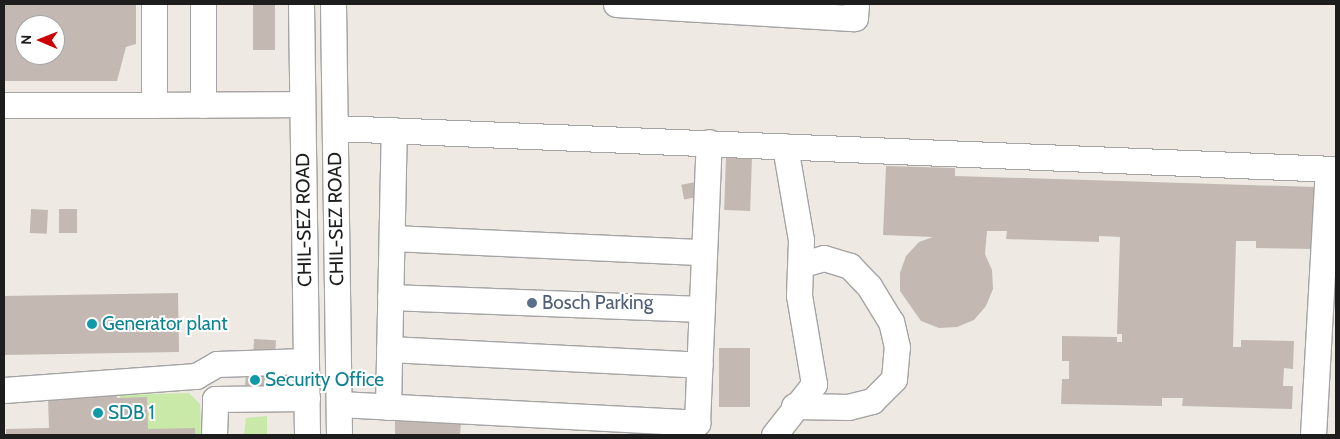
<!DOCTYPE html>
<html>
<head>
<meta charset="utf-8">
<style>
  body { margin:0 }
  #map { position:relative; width:1340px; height:439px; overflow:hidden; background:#eeeae3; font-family:Cabin,sans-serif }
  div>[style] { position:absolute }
  .grass>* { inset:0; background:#c9e9a8 }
  .building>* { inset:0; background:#c3b9b2; transform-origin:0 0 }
  .roads { filter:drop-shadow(1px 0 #a4a4a4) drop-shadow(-1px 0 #a4a4a4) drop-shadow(0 1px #a4a4a4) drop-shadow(0 -1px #a4a4a4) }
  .minor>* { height:25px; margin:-12.5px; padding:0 12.5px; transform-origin:12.5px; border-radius:12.5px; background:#fff }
  .dots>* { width:14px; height:14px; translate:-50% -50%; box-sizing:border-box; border:2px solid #fff; border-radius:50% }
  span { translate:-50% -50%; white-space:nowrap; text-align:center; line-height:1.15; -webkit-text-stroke:4px #fff; paint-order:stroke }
  .street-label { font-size:19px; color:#1d1d1d }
  .service-label { font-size:19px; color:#4e5e75 }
  .left { translate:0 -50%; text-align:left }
  .culture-label { font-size:19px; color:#0d838f }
  .frame { position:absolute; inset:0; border:5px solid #1d1d1d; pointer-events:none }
  .north { position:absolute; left:15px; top:15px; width:50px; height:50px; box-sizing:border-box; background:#fff; border:1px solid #a5a5a5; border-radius:50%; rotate:271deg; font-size:14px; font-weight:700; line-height:20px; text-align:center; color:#1d1d1d }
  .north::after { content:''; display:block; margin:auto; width:18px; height:22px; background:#ca0004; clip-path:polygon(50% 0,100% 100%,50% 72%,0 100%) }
</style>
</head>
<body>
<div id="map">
  <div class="grass">
    <i style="clip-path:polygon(189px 393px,200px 404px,201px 435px,170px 435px,170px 429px,118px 429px,120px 395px)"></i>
    <i style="clip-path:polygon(267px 416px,267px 435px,244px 435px,246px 418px)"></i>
  </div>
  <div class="building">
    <i style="clip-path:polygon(evenodd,4px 4px,136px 4px,136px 44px,126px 47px,117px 81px,4px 81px,4px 4px,25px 25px,55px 25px,55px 55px,25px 55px,25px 25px)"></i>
    <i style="left:253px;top:4px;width:22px;height:46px"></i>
    <i style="left:726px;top:157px;width:26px;height:53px;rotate:2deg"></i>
    <i style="clip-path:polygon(886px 166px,955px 168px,955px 176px,1316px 187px,1314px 249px,1256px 248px,1256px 241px,1236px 241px,1233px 347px,1241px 347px,1241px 340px,1294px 341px,1293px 369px,1284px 368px,1283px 386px,1293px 386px,1292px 409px,1182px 406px,1183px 398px,1162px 398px,1162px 406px,1061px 404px,1062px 379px,1069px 379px,1069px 361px,1062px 361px,1062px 336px,1117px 337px,1117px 342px,1122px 342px,1122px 334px,1117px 334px,1120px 237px,1099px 236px,1099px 242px,1006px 239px,1007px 231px,987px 231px,985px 254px,992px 270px,993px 289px,986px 306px,974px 320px,957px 327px,939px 328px,921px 321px,900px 291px,900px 273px,906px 256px,919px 242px,933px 237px,883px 235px)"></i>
    <i style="left:696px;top:182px;width:15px;height:15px;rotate:79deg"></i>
    <i style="left:31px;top:209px;width:17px;height:24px;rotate:3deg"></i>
    <i style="left:59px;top:209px;width:18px;height:24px"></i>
    <i style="left:178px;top:293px;width:59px;height:174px;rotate:89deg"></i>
    <i style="left:254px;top:339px;width:22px;height:19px;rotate:3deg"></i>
    <i style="left:719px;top:348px;width:31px;height:59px"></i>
    <i style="clip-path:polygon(265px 369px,265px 386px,245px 385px,246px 375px)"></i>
    <i style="clip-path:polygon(116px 390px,117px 398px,147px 397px,148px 429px,195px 428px,195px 435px,6px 435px,6px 429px,49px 428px,48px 399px,75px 399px,75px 391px)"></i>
    <i style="clip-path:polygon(395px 421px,461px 423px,460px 435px,395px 435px)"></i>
  </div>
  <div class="roads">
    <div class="minor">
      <i style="left:203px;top:4px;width:101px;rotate:90deg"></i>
      <i style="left:301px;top:4px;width:431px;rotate:89.2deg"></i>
      <i style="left:333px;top:4px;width:431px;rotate:89.2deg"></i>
      <i style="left:616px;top:4px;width:239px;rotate:3.4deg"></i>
      <i style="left:855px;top:18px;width:14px;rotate:-86deg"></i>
      <i style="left:4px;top:105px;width:150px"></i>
      <i style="left:154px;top:105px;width:101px;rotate:-90deg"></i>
      <i style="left:154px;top:105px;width:148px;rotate:-0.4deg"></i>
      <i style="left:335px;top:128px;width:1002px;rotate:2.35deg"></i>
      <i style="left:392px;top:238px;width:312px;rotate:2.6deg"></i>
      <i style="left:390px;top:297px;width:312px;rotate:2.2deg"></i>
      <i style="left:389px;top:349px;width:311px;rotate:2.9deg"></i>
      <i style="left:4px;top:390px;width:193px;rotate:-4.2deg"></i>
      <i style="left:196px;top:376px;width:24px;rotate:-30deg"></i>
      <i style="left:217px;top:364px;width:89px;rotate:-1.9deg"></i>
      <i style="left:339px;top:404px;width:359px;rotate:3deg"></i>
      <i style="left:697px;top:423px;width:281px;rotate:-87.6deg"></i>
      <i style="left:794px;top:406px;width:54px;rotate:1.1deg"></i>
      <i style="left:848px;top:407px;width:25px;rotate:-14deg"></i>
      <i style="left:872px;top:401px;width:31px;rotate:-45deg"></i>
      <i style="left:894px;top:379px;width:32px;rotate:-85deg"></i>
      <i style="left:897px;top:347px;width:26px;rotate:-103deg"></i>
      <i style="left:891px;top:322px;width:42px;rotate:-121.4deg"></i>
      <i style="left:869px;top:286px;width:28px;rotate:-134deg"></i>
      <i style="left:850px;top:266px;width:27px;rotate:-163deg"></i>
      <i style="left:824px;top:258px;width:22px;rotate:164deg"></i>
      <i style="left:388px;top:407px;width:277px;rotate:-88.8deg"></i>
      <i style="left:214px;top:435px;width:36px;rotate:-88deg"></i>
      <i style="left:215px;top:399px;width:92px;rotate:-0.6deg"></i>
      <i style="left:774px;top:435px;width:65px;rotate:-51.9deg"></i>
      <i style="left:814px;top:384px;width:90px;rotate:-99.6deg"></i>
      <i style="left:799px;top:295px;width:55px;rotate:-87.9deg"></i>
      <i style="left:801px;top:240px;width:95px;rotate:-99.7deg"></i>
      <i style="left:1313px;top:435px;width:266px;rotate:-86.8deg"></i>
    </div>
  </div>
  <div class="dots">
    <i style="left:532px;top:303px;background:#5c6f8a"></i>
    <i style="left:92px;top:324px;background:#0f9aa8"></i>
    <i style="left:255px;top:380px;background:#0f9aa8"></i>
    <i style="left:98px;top:413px;background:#0f9aa8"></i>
  </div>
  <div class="street-label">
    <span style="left:336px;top:219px;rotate:-91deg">CHIL-SEZ ROAD</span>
    <span style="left:304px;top:220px;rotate:-91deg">CHIL-SEZ ROAD</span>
  </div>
  <div class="service-label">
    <span class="left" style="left:542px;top:303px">Bosch Parking</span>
  </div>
  <div class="culture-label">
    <span class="left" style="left:102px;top:324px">Generator plant</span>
    <span class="left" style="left:265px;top:380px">Security Office</span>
    <span class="left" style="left:108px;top:413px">SDB 1</span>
  </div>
  <div class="frame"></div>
  <div class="north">N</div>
</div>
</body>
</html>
